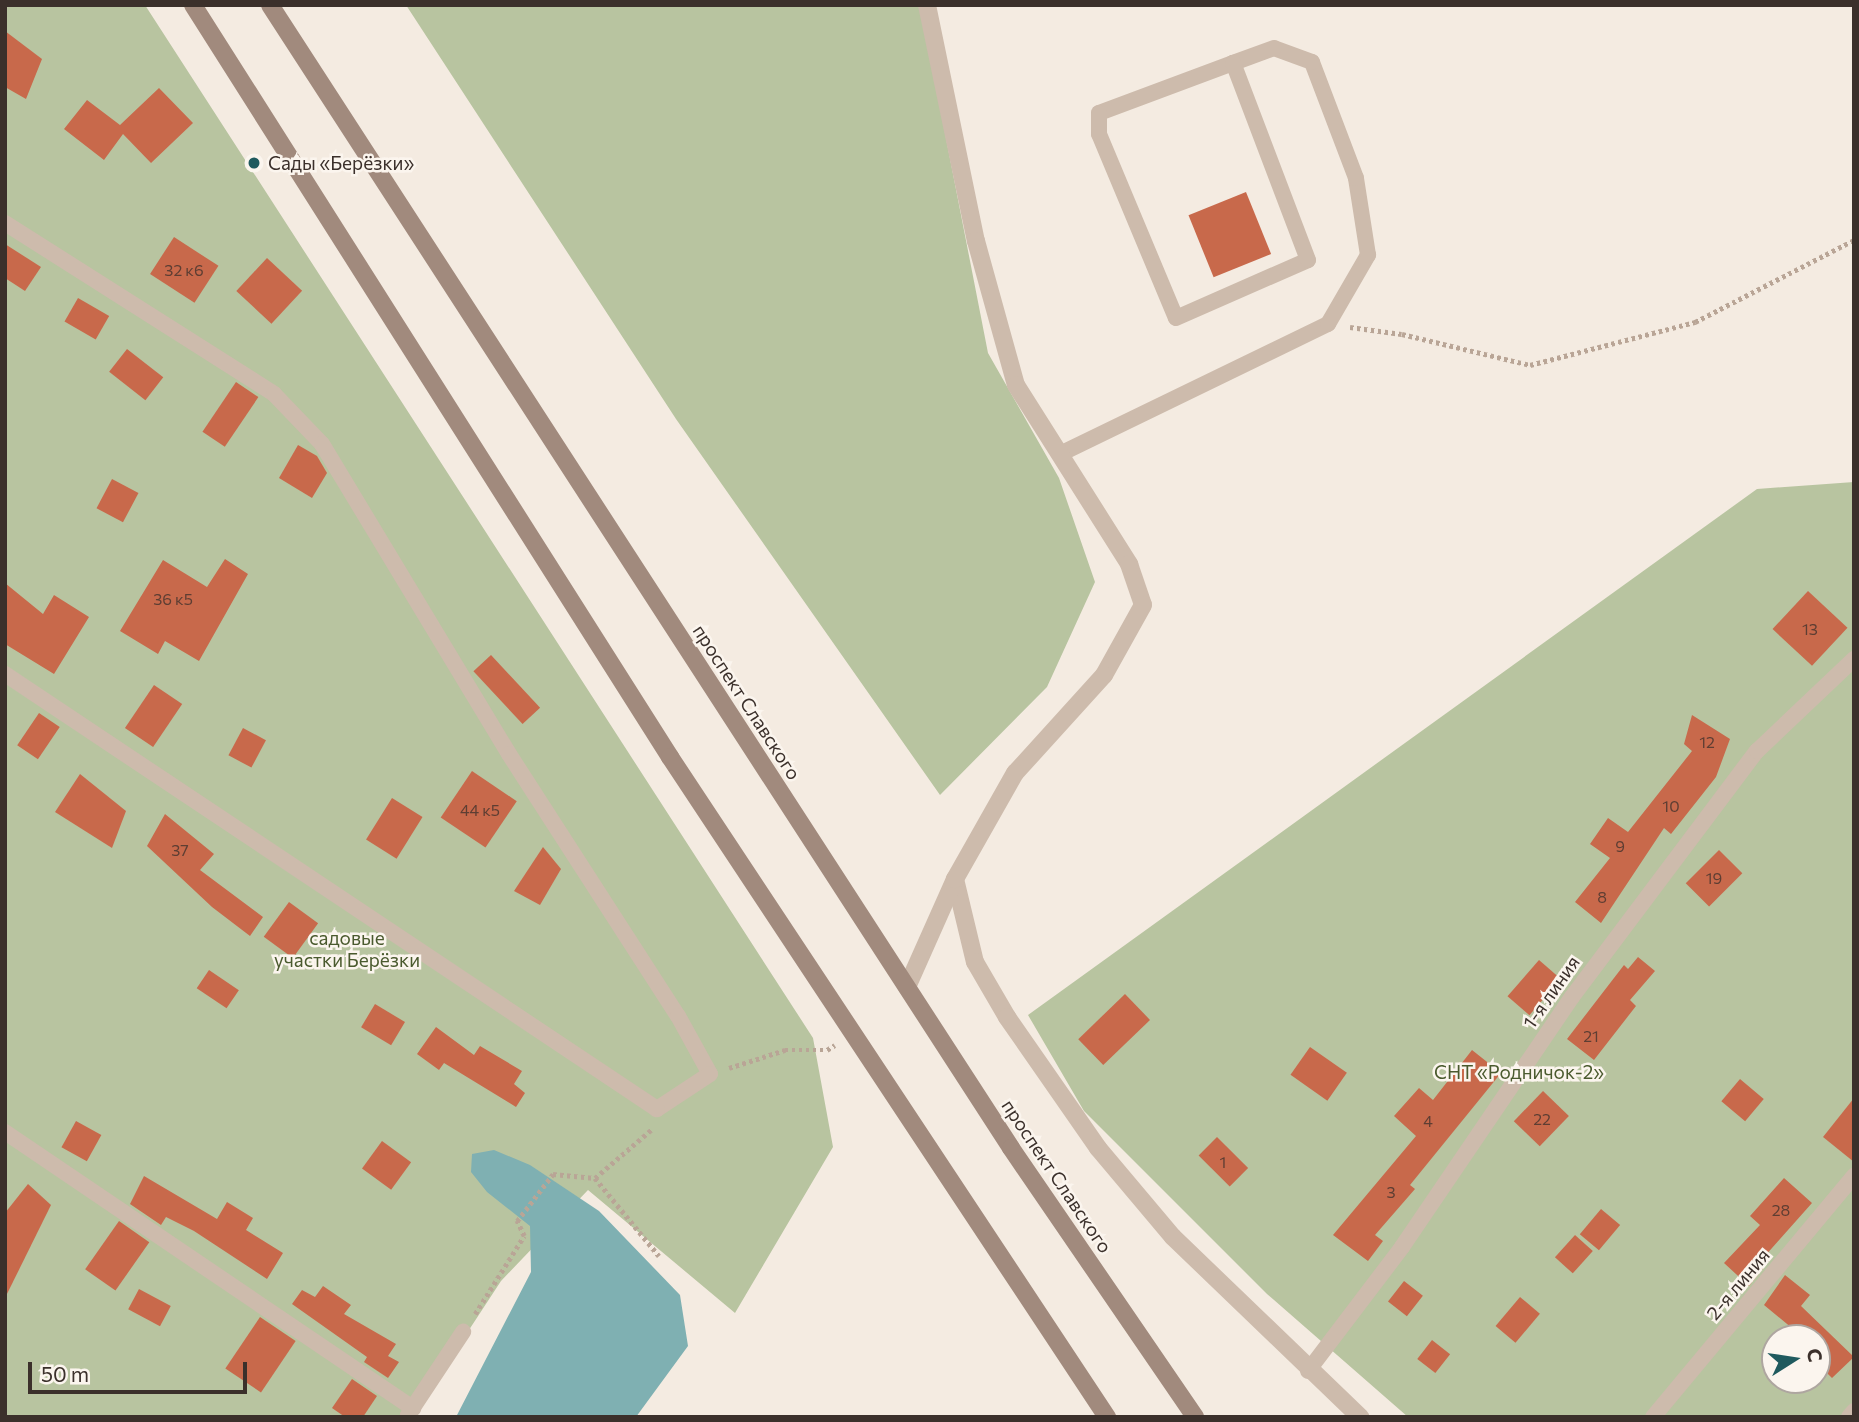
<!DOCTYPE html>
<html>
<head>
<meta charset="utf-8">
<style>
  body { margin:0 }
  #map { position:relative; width:1859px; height:1422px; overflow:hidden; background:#f4ebe1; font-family:Commissioner,sans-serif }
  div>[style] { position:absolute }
  .green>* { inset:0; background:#b8c4a0 }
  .water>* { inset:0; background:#7fb0b2 }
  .building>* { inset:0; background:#c8694b; transform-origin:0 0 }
  .path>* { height:4.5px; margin-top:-2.25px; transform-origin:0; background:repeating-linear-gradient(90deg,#b9a596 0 3.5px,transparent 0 7px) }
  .service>* { height:16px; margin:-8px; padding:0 8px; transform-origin:8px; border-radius:8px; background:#cdbbac }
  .minor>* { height:18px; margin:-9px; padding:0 9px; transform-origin:9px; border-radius:9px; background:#cdbbac }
  .tertiary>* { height:18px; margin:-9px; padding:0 9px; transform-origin:9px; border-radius:9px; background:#cdbbac }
  .secondary>* { height:18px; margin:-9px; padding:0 9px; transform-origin:9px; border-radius:9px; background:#a18a7d }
  .dots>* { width:19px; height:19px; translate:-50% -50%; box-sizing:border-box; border:4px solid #fbf5ee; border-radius:50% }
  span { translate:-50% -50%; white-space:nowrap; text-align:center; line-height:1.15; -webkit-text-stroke:5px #fbf5ee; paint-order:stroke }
  .number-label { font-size:16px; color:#5e3e33 }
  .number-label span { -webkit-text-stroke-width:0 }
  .poi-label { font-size:19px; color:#3b302b }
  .left { translate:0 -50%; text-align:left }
  .street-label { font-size:19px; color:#3b302b }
  .park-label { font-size:19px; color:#4a5a2e }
  .frame { position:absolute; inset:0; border:7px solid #3b302b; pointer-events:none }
  .north { position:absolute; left:1761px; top:1324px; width:70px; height:70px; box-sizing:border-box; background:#fbf5ee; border:2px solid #aea6a0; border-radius:50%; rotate:78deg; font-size:19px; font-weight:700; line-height:28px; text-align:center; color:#3b302b }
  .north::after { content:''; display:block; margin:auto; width:24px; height:32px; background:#1f5a5e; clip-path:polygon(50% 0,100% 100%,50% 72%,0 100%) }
  .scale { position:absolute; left:28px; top:1362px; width:219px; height:32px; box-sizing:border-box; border:4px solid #3b302b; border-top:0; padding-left:9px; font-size:21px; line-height:24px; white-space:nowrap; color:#3b302b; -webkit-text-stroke:5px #fbf5ee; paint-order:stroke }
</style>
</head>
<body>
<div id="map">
  <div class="green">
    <i style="clip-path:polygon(5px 5px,145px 5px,813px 1038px,833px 1147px,735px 1313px,588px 1190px,501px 1281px,412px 1417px,5px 1417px)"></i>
    <i style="clip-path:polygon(406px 5px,920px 5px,988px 353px,1059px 478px,1095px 582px,1047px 687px,940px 795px,676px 419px)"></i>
    <i style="clip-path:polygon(evenodd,1854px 482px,1854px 1417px,1408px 1417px,1267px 1294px,1084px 1111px,1028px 1015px,1757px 489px,1854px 482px,1775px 1338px,1817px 1338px,1817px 1380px,1775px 1380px,1775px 1338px)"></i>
  </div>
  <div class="water">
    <i style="clip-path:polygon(494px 1150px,530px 1165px,599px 1211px,680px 1295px,688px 1346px,636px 1417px,456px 1417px,531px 1272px,530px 1226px,487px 1192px,471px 1172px,472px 1154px)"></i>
  </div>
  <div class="building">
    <i style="clip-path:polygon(5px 31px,42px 59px,26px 99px,5px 87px)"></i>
    <i style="clip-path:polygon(159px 88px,193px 123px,151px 163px,123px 134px,104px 160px,64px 129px,87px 100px,120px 125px)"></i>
    <i style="left:1246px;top:192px;width:67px;height:62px;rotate:68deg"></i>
    <i style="left:174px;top:237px;width:53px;height:44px;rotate:33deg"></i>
    <i style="clip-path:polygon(5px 244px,41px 267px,25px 291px,5px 278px)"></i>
    <i style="left:267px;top:258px;width:48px;height:45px;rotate:43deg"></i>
    <i style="left:78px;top:298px;width:36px;height:27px;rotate:30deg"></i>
    <i style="left:127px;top:349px;width:46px;height:29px;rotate:38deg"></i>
    <i style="left:236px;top:382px;width:27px;height:60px;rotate:34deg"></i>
    <i style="clip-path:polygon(298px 445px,317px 456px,327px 473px,312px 498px,279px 478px)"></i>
    <i style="left:112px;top:479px;width:30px;height:33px;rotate:28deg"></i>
    <i style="clip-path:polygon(225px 559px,248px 574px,199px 661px,165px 641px,158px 654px,120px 631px,163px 560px,207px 587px)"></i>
    <i style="clip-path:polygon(5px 583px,43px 614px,54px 595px,89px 617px,54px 674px,5px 644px)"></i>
    <i style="left:1808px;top:591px;width:54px;height:52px;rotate:43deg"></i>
    <i style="left:491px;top:655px;width:72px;height:24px;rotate:47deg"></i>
    <i style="left:154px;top:685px;width:34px;height:52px;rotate:34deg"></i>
    <i style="left:39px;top:713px;width:25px;height:39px;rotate:34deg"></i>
    <i style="clip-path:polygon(1692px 715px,1730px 739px,1716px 777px,1671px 834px,1664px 828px,1601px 923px,1575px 902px,1610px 858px,1590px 844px,1608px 818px,1628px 832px,1692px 751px,1684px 744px)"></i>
    <i style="left:243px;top:728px;width:26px;height:31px;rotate:28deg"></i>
    <i style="left:472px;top:771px;width:54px;height:56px;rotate:34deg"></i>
    <i style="clip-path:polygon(80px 774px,126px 811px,112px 848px,55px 812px)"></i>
    <i style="left:392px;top:798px;width:36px;height:49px;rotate:32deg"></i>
    <i style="clip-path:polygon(165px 814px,214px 854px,200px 870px,263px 917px,250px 936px,212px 907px,147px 846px)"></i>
    <i style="clip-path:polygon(543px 847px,561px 869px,540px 905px,514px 891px)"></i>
    <i style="left:1719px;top:850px;width:33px;height:47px;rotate:45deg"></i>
    <i style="left:289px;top:902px;width:36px;height:43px;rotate:36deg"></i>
    <i style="clip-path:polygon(1638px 957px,1655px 971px,1630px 1000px,1636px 1006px,1594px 1060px,1567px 1039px,1624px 965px,1628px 969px)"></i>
    <i style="left:1539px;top:960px;width:29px;height:48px;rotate:41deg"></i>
    <i style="left:209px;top:970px;width:36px;height:22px;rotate:34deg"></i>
    <i style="left:1125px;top:994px;width:36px;height:65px;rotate:46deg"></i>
    <i style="left:375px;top:1004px;width:35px;height:27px;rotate:31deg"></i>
    <i style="clip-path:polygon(436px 1027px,474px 1055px,480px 1046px,522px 1071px,514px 1084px,525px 1093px,516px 1107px,444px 1063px,439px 1070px,417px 1054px)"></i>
    <i style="left:1310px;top:1047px;width:45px;height:34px;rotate:35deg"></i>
    <i style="clip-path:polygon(1472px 1050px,1501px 1073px,1410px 1185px,1415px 1189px,1375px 1235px,1383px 1241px,1368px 1261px,1333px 1235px,1416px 1136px,1394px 1116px,1419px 1088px,1433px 1100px)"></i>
    <i style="left:1740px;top:1079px;width:31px;height:29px;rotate:40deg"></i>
    <i style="left:1543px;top:1091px;width:36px;height:42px;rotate:44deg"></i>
    <i style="clip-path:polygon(1854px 1098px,1854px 1162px,1823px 1137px)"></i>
    <i style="left:76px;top:1121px;width:29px;height:30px;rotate:29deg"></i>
    <i style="left:1217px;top:1137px;width:44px;height:26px;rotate:45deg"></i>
    <i style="left:382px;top:1141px;width:36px;height:34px;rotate:36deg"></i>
    <i style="clip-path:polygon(144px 1176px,217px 1219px,227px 1202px,253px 1218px,246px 1230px,283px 1253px,267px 1279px,194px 1231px,166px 1217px,161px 1225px,130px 1204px)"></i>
    <i style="clip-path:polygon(1784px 1178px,1812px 1203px,1764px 1257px,1769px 1261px,1749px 1286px,1724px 1263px,1760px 1225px,1750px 1216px)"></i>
    <i style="clip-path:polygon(28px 1184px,51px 1205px,5px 1298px,5px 1213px)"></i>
    <i style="left:1601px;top:1209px;width:25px;height:33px;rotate:40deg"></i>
    <i style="left:119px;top:1221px;width:37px;height:59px;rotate:35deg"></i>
    <i style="left:1575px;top:1235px;width:24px;height:30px;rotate:42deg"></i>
    <i style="clip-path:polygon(1785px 1275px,1810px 1295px,1801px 1306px,1854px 1357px,1832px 1378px,1817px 1363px,1817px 1338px,1804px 1338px,1764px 1305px)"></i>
    <i style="left:1404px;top:1281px;width:24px;height:26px;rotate:38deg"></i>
    <i style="clip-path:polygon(323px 1286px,351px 1305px,344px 1314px,396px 1344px,388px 1356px,399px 1362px,388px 1378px,364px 1362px,367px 1357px,292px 1304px,302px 1290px,315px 1297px)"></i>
    <i style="left:139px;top:1289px;width:36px;height:23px;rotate:28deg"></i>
    <i style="left:1520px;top:1297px;width:26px;height:38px;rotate:40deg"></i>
    <i style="left:260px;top:1317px;width:43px;height:62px;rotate:34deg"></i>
    <i style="left:1432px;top:1340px;width:23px;height:24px;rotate:38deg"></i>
    <i style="clip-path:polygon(352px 1379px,377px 1396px,363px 1417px,345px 1417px,332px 1408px)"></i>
  </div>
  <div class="path">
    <i style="left:1350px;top:327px;width:52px;rotate:7.7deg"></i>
    <i style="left:1402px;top:334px;width:132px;rotate:13.6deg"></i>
    <i style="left:1530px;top:365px;width:171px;rotate:-14.6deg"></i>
    <i style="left:1695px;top:322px;width:179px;rotate:-27.3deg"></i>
    <i style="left:729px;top:1068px;width:59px;rotate:-17.8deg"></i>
    <i style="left:785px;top:1050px;width:42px"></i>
    <i style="left:827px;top:1050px;width:9px;rotate:-32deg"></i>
    <i style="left:595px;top:1178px;width:101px;rotate:50.6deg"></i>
    <i style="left:475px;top:1314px;width:92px;rotate:-57.9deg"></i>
    <i style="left:524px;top:1236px;width:17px;rotate:-115deg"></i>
    <i style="left:517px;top:1221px;width:59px;rotate:-52.5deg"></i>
    <i style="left:553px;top:1174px;width:42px;rotate:5.4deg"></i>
    <i style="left:595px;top:1178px;width:75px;rotate:-40.7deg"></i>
  </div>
  <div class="service">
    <i style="left:5px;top:223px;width:319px;rotate:32.4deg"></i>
    <i style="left:274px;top:394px;width:69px;rotate:46.2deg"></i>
    <i style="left:322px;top:444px;width:362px;rotate:58.9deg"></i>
    <i style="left:509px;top:754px;width:312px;rotate:57.2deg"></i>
    <i style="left:678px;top:1016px;width:66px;rotate:61.1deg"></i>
    <i style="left:710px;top:1074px;width:64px;rotate:146.6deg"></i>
    <i style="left:657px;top:1109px;width:784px;rotate:-146.29deg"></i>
    <i style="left:1060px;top:454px;width:298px;rotate:-25.9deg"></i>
    <i style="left:1328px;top:324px;width:80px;rotate:-59.9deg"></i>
    <i style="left:1368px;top:255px;width:78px;rotate:-98.9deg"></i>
    <i style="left:1356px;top:178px;width:124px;rotate:-110.8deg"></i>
    <i style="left:1312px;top:62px;width:40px;rotate:-159.8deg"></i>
    <i style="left:1274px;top:48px;width:44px;rotate:159.9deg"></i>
    <i style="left:1233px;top:63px;width:143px;rotate:159.5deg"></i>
    <i style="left:1099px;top:113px;width:21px;rotate:90deg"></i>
    <i style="left:1099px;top:134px;width:199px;rotate:67.3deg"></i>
    <i style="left:1176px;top:318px;width:144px;rotate:-23.7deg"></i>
    <i style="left:1308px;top:260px;width:211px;rotate:-110.8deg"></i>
    <i style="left:5px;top:1132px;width:493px;rotate:34.1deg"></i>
    <i style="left:1308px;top:1371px;width:156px;rotate:-52.8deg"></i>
    <i style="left:1402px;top:1247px;width:302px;rotate:-55.8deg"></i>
    <i style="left:1572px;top:997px;width:308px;rotate:-53.1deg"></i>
    <i style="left:1757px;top:751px;width:134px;rotate:-43.5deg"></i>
    <i style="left:408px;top:1415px;width:100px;rotate:-56.5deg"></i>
    <i style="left:1653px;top:1417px;width:314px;rotate:-50.2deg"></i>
    <i style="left:1849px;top:1417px;width:8px;rotate:-50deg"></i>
  </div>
  <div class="minor">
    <i style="left:955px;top:879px;width:85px;rotate:76.5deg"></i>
    <i style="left:975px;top:962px;width:64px;rotate:59.8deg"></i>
    <i style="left:1007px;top:1017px;width:160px;rotate:55.2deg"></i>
    <i style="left:1098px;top:1148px;width:116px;rotate:49.9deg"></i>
    <i style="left:1173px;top:1237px;width:260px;rotate:43.9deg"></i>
    <i style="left:907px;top:987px;width:118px;rotate:-66deg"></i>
  </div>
  <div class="tertiary">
    <i style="left:927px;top:5px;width:241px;rotate:78.3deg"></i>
    <i style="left:976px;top:241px;width:149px;rotate:74.5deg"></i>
    <i style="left:1016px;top:385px;width:212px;rotate:57.7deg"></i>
    <i style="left:1129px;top:564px;width:43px;rotate:71.1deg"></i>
    <i style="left:1143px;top:605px;width:80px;rotate:119.1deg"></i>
    <i style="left:1104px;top:675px;width:132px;rotate:132.2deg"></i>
    <i style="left:1015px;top:773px;width:122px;rotate:119.5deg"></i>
  </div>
  <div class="secondary">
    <i style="left:193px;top:5px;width:891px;rotate:57.61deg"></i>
    <i style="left:670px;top:757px;width:792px;rotate:56.49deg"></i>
    <i style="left:270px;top:5px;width:1362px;rotate:57.04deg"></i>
    <i style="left:1011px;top:1148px;width:326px;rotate:55.6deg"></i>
  </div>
  <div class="dots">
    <i style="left:254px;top:163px;background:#1f5a5e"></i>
  </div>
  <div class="number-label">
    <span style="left:184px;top:270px">32 к6</span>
    <span style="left:173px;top:599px">36 к5</span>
    <span style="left:1810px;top:629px">13</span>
    <span style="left:1707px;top:742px">12</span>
    <span style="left:1671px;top:806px">10</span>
    <span style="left:480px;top:810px">44 к5</span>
    <span style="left:1620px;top:846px">9</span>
    <span style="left:180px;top:850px">37</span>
    <span style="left:1714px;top:878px">19</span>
    <span style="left:1602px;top:897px">8</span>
    <span style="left:1591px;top:1036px">21</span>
    <span style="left:1542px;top:1119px">22</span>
    <span style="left:1428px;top:1121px">4</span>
    <span style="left:1223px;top:1162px">1</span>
    <span style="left:1391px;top:1192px">3</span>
    <span style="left:1781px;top:1210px">28</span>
  </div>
  <div class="poi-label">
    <span class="left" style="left:268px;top:163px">Сады «Берёзки»</span>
  </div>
  <div class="street-label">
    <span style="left:747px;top:702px;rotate:57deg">проспект Славского</span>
    <span style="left:1551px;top:992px;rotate:-55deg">1-я линия</span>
    <span style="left:1057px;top:1176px;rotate:56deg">проспект Славского</span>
    <span style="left:1738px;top:1284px;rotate:-50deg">2-я линия</span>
  </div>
  <div class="park-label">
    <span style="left:347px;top:949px">садовые<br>участки Берёзки</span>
    <span style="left:1519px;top:1072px">СНТ «Родничок-2»</span>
  </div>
  <div class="frame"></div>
  <div class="north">С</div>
  <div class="scale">50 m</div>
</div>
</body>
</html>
